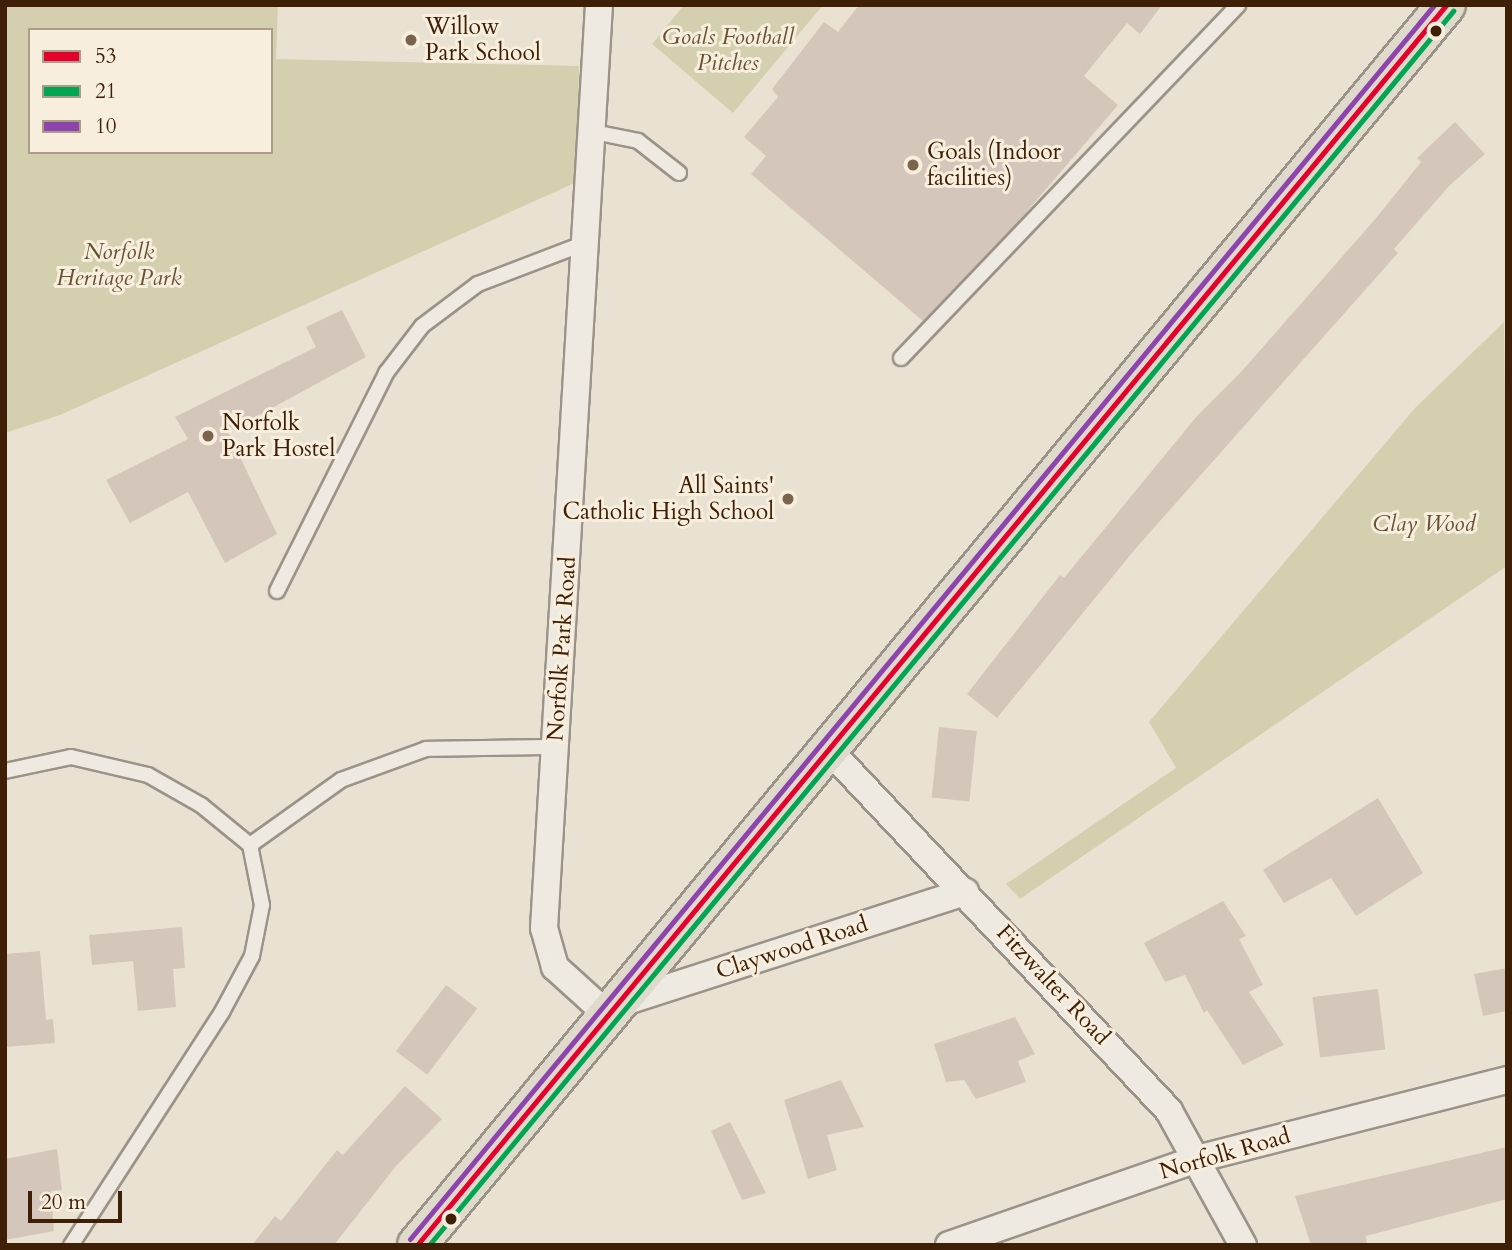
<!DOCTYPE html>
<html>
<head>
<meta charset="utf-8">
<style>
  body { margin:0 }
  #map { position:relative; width:1512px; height:1250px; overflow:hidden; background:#e9e2d3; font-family:Cardo,serif }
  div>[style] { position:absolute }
  .green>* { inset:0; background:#d4d0af }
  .building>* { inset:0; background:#d5c6bc; transform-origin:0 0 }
  .roads { filter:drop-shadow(2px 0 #9b9387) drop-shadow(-2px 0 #9b9387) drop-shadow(0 2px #9b9387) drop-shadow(0 -2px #9b9387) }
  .service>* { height:14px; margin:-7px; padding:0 7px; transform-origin:7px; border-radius:7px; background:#eeeae2 }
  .minor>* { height:26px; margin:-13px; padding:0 13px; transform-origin:13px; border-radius:13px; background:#eeeae2 }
  .primary>* { height:38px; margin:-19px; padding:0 19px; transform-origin:19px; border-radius:19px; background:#e0dacd }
  .bus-1>* { height:5px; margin:-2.5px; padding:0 2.5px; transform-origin:2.5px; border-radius:2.5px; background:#e4002b }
  .bus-2>* { height:5px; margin:-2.5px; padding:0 2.5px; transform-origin:2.5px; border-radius:2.5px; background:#00a651 }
  .bus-3>* { height:5px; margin:-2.5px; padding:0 2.5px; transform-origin:2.5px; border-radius:2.5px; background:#8e44ad }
  .dots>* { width:19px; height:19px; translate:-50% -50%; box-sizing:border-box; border:4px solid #f7eedd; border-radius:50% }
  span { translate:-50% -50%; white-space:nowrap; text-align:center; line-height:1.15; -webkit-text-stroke:6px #f7eedd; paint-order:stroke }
  .poi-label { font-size:23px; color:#3f2007 }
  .left { translate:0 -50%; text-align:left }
  .right { translate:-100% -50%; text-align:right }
  .park-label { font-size:23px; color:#665131; font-style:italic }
  .street-label { font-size:23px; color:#3f2007 }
  .frame { position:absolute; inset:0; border:7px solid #3f2007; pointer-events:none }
  .legend { position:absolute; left:28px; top:28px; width:245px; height:126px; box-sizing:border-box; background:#f7eedd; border:2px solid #ad9c87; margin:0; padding:9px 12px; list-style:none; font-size:21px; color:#3f2007 }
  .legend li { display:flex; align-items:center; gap:14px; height:35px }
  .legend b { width:35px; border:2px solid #ad9c87 }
  .scale { position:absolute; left:28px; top:1191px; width:94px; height:32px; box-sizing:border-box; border:4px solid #3f2007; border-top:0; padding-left:9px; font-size:21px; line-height:24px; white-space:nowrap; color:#3f2007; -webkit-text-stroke:5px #f7eedd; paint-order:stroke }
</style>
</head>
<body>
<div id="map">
  <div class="green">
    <i style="clip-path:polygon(evenodd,5px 5px,278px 5px,276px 59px,579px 66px,577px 182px,60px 415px,5px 433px,5px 5px,30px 30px,271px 30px,271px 152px,30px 152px,30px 30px)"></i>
    <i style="clip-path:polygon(684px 5px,823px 5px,733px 113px,652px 44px)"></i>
    <i style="clip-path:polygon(1504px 322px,1507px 566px,1020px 899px,1006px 884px,1176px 768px,1149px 722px,1415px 408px)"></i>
  </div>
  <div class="building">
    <i style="clip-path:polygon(859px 5px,1162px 5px,1140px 34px,1127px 23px,1084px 76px,1118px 105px,1017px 223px,923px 321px,751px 174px,766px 156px,744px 137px,778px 97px,772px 89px,824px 22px,838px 32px)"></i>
    <i style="clip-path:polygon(1455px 122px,1485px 154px,1450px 185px,1394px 249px,1398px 253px,1136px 548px,997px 718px,967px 694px,1060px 575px,1064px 578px,1197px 416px,1241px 372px,1377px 217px,1421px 162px,1417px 158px)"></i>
    <i style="clip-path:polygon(342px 310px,366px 357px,228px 432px,277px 534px,225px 563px,188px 492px,130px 523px,106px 480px,188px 439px,175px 417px,316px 347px,306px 327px)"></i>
    <i style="left:939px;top:727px;width:38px;height:71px;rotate:6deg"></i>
    <i style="clip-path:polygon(1378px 798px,1423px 873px,1356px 916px,1331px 878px,1284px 903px,1263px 870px)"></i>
    <i style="clip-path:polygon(1223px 901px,1246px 936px,1239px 939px,1263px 985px,1249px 992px,1284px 1045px,1243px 1065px,1207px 1010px,1204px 1013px,1185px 975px,1165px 982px,1144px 943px)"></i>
    <i style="clip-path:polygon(182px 927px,185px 968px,173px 969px,176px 1007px,138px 1011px,133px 961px,92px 965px,89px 935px)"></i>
    <i style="clip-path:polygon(40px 951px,46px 1020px,53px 1019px,55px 1043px,5px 1047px,5px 954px)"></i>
    <i style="clip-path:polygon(1507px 968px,1507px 1011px,1483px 1016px,1474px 974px)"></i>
    <i style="left:446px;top:985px;width:39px;height:83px;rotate:37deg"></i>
    <i style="left:1378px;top:989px;width:61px;height:66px;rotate:83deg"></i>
    <i style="clip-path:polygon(1015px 1017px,1035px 1054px,1018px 1061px,1026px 1082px,976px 1099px,964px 1080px,946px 1082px,934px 1044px)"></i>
    <i style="clip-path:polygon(841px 1080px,864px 1127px,827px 1135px,837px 1170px,808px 1179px,784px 1100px)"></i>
    <i style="clip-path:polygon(405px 1086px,442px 1119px,396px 1166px,334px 1245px,252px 1245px,275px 1216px,281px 1221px,337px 1150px,343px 1155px)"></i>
    <i style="clip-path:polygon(730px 1122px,766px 1193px,742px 1200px,711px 1131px)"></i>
    <i style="clip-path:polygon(1507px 1147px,1507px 1199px,1366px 1236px,1367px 1245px,1311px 1245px,1295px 1196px)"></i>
    <i style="clip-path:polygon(57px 1149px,62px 1190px,51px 1191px,54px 1231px,5px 1240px,5px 1159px)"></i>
  </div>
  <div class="roads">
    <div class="service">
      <i style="left:589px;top:131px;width:50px;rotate:11.5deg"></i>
      <i style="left:638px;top:141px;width:52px;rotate:38deg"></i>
      <i style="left:901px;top:358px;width:488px;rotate:-46.3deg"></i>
      <i style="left:277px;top:591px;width:244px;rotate:-63.4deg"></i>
      <i style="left:386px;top:373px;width:59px;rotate:-52.5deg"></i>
      <i style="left:422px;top:326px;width:70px;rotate:-36.9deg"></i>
      <i style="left:478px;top:284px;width:118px;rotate:-20.9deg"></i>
      <i style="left:5px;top:771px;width:67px;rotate:-12deg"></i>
      <i style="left:71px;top:757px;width:79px;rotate:13.2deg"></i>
      <i style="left:148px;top:775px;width:61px;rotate:29.5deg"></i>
      <i style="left:201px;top:805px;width:63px;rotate:39.2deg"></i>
      <i style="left:250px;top:845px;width:61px;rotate:78.7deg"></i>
      <i style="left:262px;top:905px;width:52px;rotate:101.1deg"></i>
      <i style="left:252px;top:956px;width:64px;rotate:118.2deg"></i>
      <i style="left:222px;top:1012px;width:278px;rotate:122.9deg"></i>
      <i style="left:250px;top:845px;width:112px;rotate:-35.5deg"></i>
      <i style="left:341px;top:780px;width:90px;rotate:-20deg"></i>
      <i style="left:426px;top:749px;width:129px;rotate:-0.9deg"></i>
    </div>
    <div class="minor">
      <i style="left:599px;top:5px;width:925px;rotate:93.41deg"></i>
      <i style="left:544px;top:928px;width:41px;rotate:74.2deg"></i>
      <i style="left:555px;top:967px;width:72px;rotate:42.2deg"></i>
      <i style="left:830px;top:751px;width:494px;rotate:46.7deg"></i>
      <i style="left:1169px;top:1111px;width:153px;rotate:61.1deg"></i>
      <i style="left:618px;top:1004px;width:365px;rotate:-17.9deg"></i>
      <i style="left:949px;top:1245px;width:262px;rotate:-19.1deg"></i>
      <i style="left:1197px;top:1159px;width:320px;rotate:-14.3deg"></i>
    </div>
    <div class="primary">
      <i style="left:417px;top:1245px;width:1611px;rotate:-50.31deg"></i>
    </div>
  </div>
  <div class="bus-1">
    <i style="left:417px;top:1245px;width:1611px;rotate:-50.31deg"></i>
  </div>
  <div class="bus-2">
    <i style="left:429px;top:1245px;width:1604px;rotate:-50.31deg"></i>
  </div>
  <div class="bus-3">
    <i style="left:410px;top:1239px;width:1604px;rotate:-50.31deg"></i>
  </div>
  <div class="dots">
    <i style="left:1436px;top:31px;background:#3f2007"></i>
    <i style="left:411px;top:40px;background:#7a644e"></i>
    <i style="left:913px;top:165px;background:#7a644e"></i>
    <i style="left:208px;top:436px;background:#7a644e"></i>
    <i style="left:788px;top:499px;background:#7a644e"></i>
    <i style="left:451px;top:1219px;background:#3f2007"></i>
  </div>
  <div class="poi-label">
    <span class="left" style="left:425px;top:40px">Willow<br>Park School</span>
    <span class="left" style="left:927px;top:165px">Goals (Indoor<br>facilities)</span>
    <span class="left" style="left:222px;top:436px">Norfolk<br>Park Hostel</span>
    <span class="right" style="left:774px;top:499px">All Saints'<br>Catholic High School</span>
  </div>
  <div class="park-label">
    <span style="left:728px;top:50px">Goals Football<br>Pitches</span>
    <span style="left:119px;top:265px">Norfolk<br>Heritage Park</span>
    <span style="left:1424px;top:524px">Clay Wood</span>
  </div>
  <div class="street-label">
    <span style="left:562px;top:649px;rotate:-86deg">Norfolk Park Road</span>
    <span style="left:792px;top:948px;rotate:-18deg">Claywood Road</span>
    <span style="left:1053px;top:985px;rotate:47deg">Fitzwalter Road</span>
    <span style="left:1225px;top:1154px;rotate:-16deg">Norfolk Road</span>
  </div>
  <div class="frame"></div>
  <ul class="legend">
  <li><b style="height:9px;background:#e4002b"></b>53</li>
  <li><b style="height:9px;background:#00a651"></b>21</li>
  <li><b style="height:9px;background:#8e44ad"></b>10</li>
  </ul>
  <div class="scale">20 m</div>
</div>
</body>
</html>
